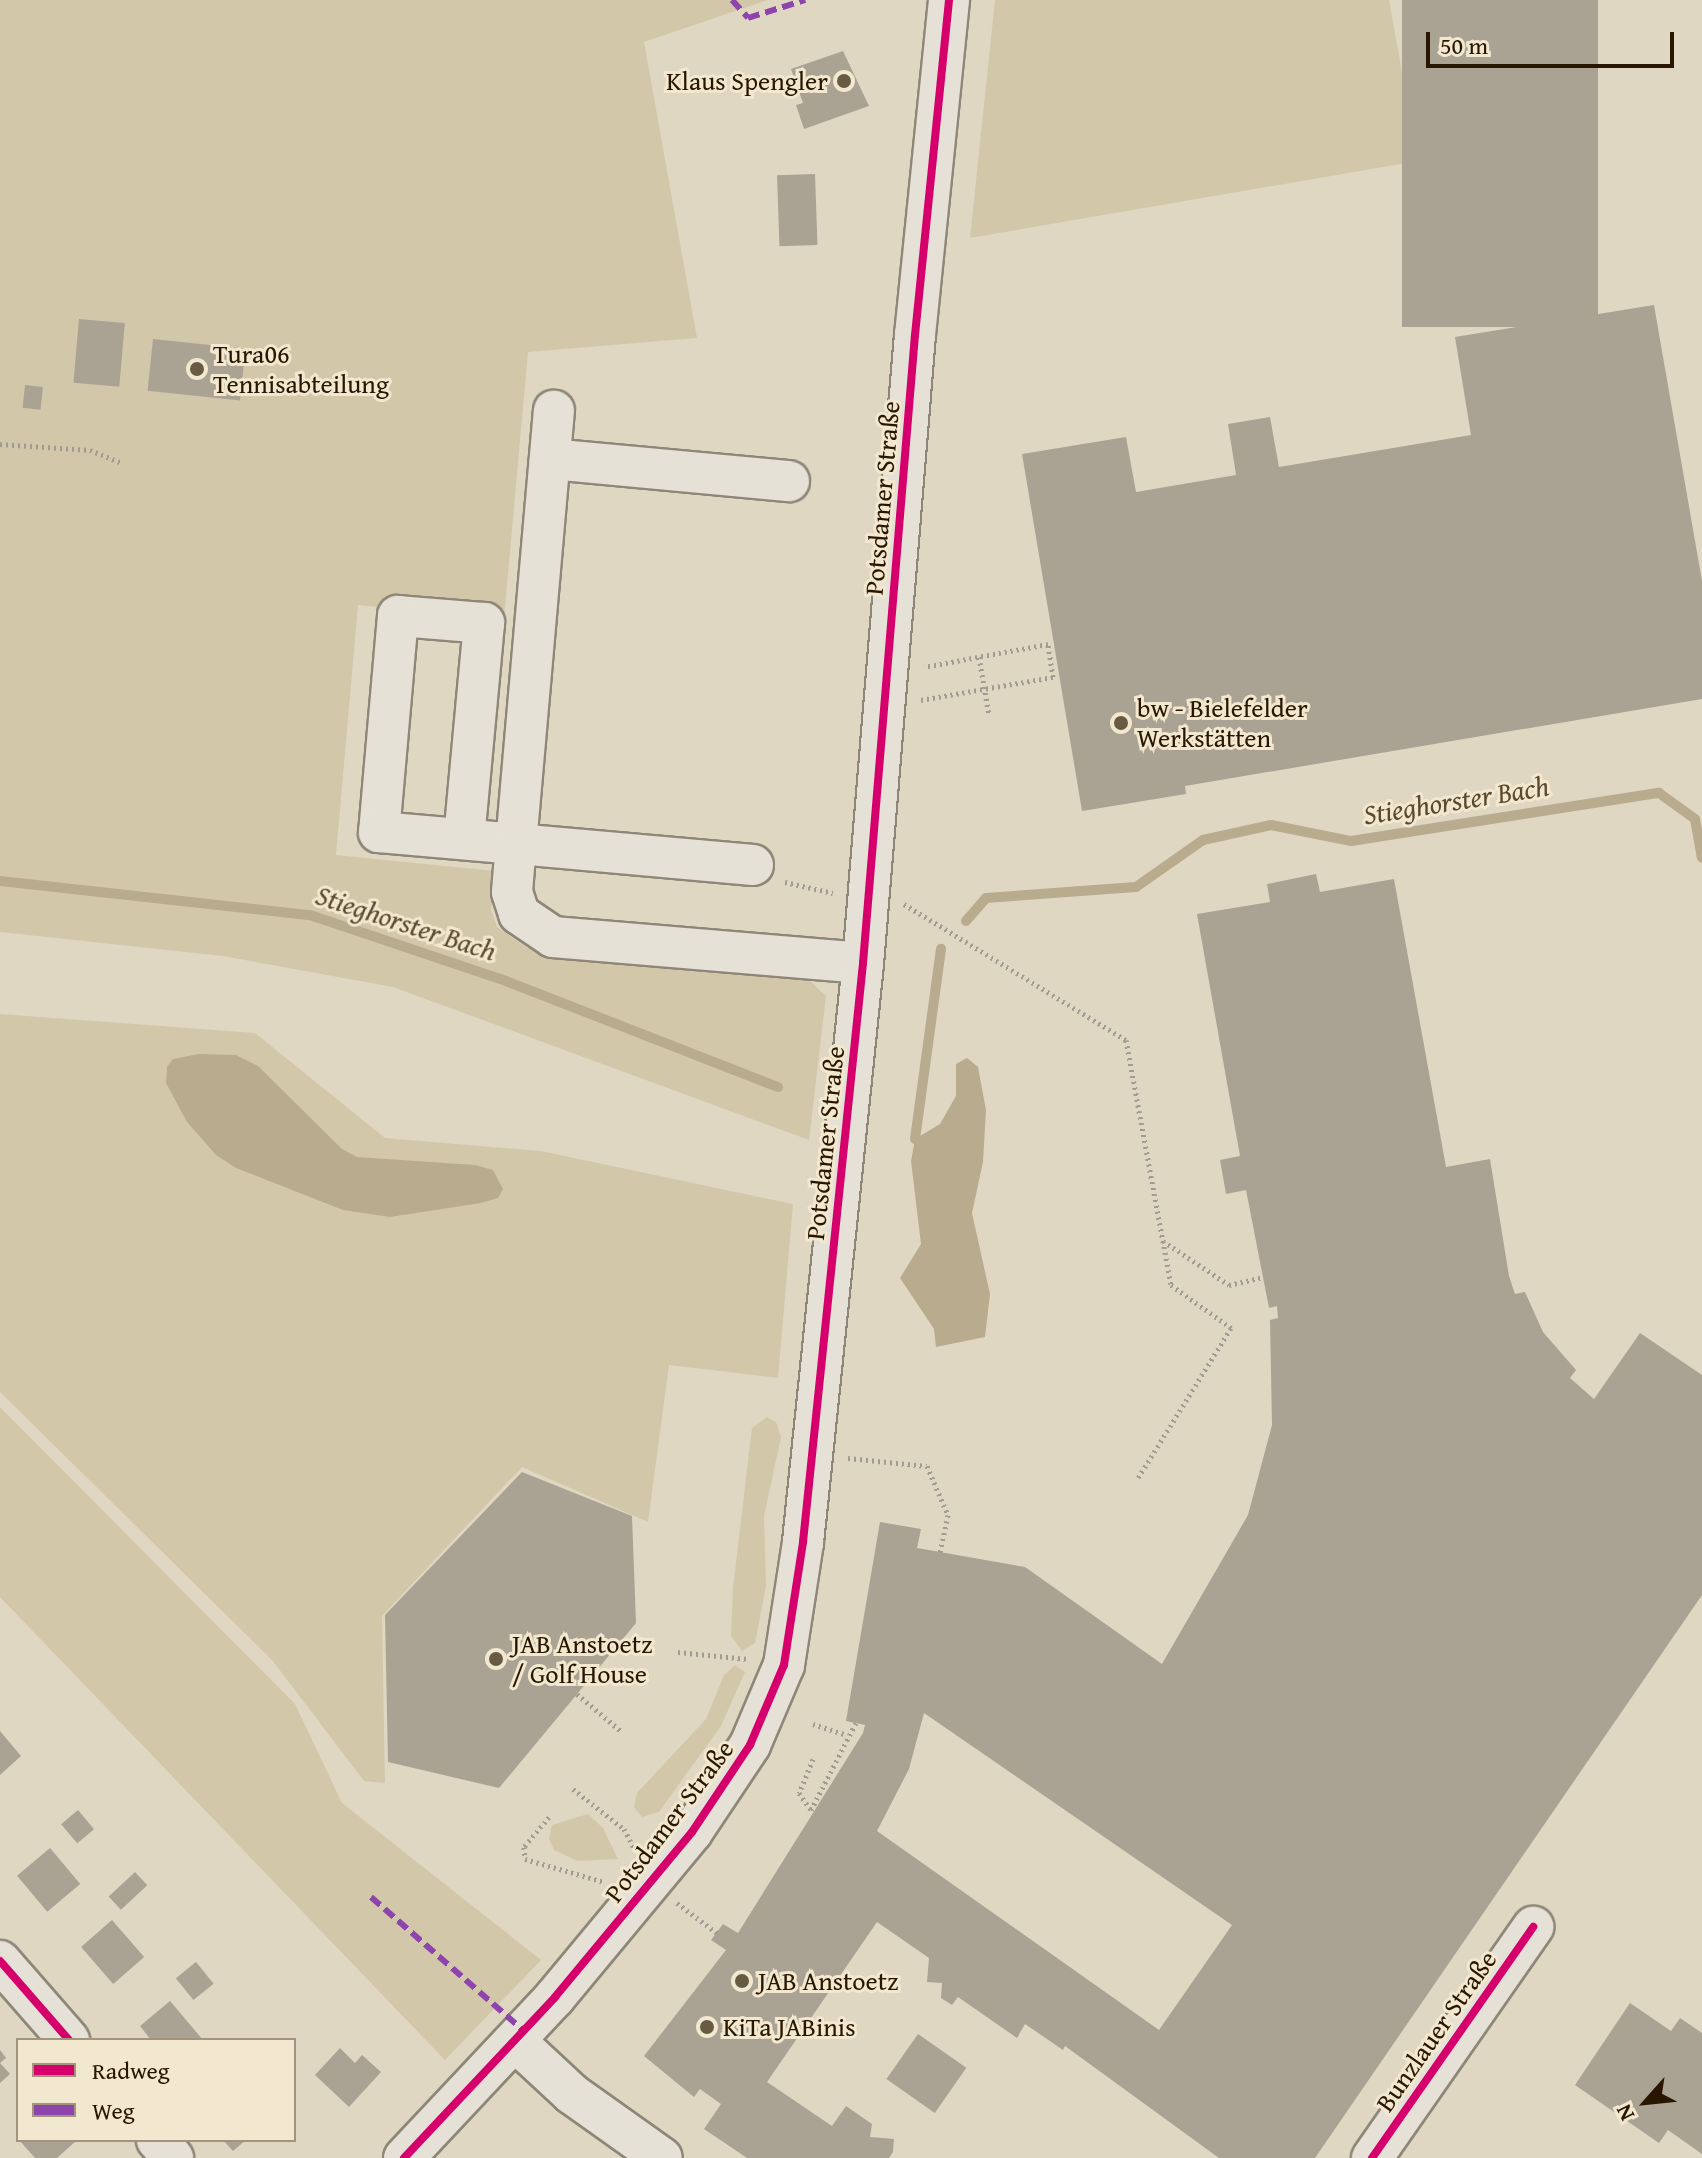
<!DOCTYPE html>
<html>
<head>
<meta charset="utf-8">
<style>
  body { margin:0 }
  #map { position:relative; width:1702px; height:2158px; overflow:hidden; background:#dfd7c2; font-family:"Gentium Book Plus",serif }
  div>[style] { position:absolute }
  .green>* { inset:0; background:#d3c7aa }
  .water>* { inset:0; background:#b9ac8e }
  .stream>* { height:10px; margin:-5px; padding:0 5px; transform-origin:5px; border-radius:5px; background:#b9ac8e }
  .building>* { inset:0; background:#aaa394; transform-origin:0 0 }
  .path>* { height:5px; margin-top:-2.5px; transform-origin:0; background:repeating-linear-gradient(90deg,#a19c92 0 2px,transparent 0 6px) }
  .roads { filter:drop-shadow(2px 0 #8e8778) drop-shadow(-2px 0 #8e8778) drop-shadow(0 2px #8e8778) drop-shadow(0 -2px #8e8778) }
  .minor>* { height:40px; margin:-20px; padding:0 20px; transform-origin:20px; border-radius:20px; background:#e6e1d7 }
  .quiet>* { height:6px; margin-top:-3px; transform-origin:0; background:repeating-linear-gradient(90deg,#8e44ad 0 12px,transparent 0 18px) }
  .cycleway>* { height:8px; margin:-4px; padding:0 4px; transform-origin:4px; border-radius:4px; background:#d6006c }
  .dots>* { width:22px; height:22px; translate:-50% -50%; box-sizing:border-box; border:4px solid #f2e8d0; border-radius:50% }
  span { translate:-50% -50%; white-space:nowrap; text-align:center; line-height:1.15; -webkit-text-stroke:6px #f2e8d0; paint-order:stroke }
  .poi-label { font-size:26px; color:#291600 }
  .right { translate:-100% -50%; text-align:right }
  .left { translate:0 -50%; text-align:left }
  .street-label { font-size:26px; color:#291600 }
  .water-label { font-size:28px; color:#5c4a30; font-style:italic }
  .legend { position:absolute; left:16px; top:2038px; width:280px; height:104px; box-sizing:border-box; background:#f2e8d0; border:2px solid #a2947d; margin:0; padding:10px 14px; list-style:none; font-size:24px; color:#291600 }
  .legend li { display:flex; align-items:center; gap:16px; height:40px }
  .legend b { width:40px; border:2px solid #a2947d }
  .north { position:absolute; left:1606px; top:2062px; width:80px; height:80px; -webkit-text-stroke:6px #f2e8d0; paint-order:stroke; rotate:243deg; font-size:22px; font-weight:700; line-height:32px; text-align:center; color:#291600 }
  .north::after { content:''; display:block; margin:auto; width:28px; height:36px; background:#291600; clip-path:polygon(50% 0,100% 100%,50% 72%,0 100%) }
  .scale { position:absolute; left:1426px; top:32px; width:248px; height:36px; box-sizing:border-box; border:4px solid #291600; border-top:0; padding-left:10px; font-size:24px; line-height:28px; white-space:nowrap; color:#291600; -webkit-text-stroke:6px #f2e8d0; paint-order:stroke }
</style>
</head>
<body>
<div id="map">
  <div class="green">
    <i style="clip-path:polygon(0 0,768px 0,644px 42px,697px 338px,528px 352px,504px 618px,358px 605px,336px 855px,495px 871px,491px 910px,497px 927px,527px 948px,808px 979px,826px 996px,809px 1140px,393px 987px,223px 956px,0 932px)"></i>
    <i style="clip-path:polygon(995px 0,1389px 0,1418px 161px,970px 238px)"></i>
    <i style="clip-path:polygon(0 1014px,255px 1033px,385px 1138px,541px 1151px,793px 1204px,778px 1378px,669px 1365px,648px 1522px,522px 1467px,382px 1616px,385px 1783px,364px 1781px,272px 1660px,0 1392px)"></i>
    <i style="clip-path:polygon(0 1407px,295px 1704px,342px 1803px,541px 1960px,445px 2060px,0 1597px)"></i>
    <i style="clip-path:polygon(767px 1417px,776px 1422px,781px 1437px,764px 1516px,766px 1586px,755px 1643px,742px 1651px,731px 1636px,733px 1588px,752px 1428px)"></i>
    <i style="clip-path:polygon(735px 1665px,745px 1672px,721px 1726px,659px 1812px,642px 1817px,634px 1807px,637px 1793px,706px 1719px,724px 1675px)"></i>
    <i style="clip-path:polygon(588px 1814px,603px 1828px,618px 1859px,577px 1861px,554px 1850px,549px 1839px,552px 1825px)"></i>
  </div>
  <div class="water">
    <i style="clip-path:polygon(199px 1054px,236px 1055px,258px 1066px,342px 1149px,357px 1157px,475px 1165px,493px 1170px,503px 1189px,498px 1198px,481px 1203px,390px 1217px,343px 1210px,236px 1168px,216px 1155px,187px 1122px,166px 1083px,167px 1067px,173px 1059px)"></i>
    <i style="clip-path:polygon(967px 1058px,978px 1067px,986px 1110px,983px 1162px,972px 1213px,990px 1294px,985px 1337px,936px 1347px,934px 1329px,900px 1278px,921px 1244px,911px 1161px,915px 1139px,940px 1124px,956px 1096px,956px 1064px)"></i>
  </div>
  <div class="stream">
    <i style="left:0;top:881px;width:312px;rotate:6.3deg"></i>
    <i style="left:310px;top:915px;width:207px;rotate:18.6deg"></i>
    <i style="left:506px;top:981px;width:292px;rotate:21.3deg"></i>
    <i style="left:966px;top:921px;width:30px;rotate:-49deg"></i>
    <i style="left:986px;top:898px;width:150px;rotate:-4.2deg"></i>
    <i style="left:1136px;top:887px;width:82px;rotate:-35deg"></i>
    <i style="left:1203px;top:840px;width:70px;rotate:-12.4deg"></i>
    <i style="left:1271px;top:825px;width:82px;rotate:11.3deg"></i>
    <i style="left:1351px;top:841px;width:312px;rotate:-8.9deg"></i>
    <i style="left:1659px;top:793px;width:44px;rotate:35.8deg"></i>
    <i style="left:1695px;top:819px;width:39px;rotate:80deg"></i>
    <i style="left:915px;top:1139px;width:192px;rotate:-82.2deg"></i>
  </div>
  <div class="building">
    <i style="left:1402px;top:0;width:196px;height:327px"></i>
    <i style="clip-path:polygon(843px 51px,869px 106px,804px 129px,796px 105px,803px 103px,791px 69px)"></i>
    <i style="left:815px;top:174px;width:71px;height:38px;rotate:88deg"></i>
    <i style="clip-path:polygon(1654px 305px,1702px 581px,1702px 699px,1185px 786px,1186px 794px,1082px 811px,1022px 454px,1126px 437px,1136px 492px,1236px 475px,1228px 424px,1270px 417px,1279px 467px,1471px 435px,1455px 337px)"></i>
    <i style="left:79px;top:319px;width:46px;height:64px;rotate:5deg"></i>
    <i style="left:153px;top:339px;width:93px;height:52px;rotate:6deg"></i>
    <i style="left:25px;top:385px;width:18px;height:23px;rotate:6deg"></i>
    <i style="clip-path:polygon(evenodd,1316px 874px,1320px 892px,1394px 879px,1446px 1167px,1490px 1159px,1509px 1276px,1515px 1294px,1525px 1292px,1543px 1332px,1576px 1370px,1570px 1378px,1594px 1399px,1640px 1333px,1702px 1375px,1702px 1595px,1315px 2158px,1219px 2158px,1065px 2046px,1063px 2050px,1025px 2024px,1017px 2038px,958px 1997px,952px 2005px,941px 1998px,942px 1983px,927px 1982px,929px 1958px,877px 1922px,767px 2082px,832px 2126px,846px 2106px,872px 2124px,870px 2137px,894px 2139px,893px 2152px,889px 2158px,747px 2158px,704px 2129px,721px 2104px,700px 2089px,694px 2097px,644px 2056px,726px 1950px,711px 1940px,723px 1924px,738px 1933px,863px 1733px,865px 1725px,846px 1721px,880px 1522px,921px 1529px,917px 1548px,1025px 1567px,1162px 1664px,1248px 1515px,1272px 1425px,1270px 1320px,1278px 1318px,1277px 1306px,1269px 1308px,1246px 1190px,1226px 1194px,1220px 1160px,1240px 1156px,1197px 914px,1270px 902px,1267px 884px,1316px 874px,924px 1713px,1232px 1925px,1159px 2030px,877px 1831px,909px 1769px,924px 1713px)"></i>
    <i style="clip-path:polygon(522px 1472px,632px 1516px,636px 1623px,499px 1788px,388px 1762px,385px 1615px)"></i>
    <i style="clip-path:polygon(0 1731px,21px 1756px,0 1775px)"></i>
    <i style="left:78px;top:1810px;width:25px;height:22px;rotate:50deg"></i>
    <i style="left:50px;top:1848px;width:47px;height:43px;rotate:50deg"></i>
    <i style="left:135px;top:1872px;width:18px;height:36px;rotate:47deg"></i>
    <i style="left:112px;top:1920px;width:49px;height:41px;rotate:49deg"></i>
    <i style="left:196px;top:1962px;width:28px;height:26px;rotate:51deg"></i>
    <i style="clip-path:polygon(170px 2001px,203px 2040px,151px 2040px,140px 2026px)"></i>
    <i style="clip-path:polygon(1630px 2003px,1671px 2031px,1680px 2018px,1702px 2033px,1702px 2154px,1668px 2130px,1659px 2143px,1575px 2085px)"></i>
    <i style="left:918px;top:2034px;width:59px;height:55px;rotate:35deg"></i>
    <i style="clip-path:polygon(340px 2048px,355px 2063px,362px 2055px,381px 2072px,349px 2107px,315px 2075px)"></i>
    <i style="clip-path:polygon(0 2050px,6px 2058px,0 2063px,10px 2074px,0 2083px)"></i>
    <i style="clip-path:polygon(19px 2140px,77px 2140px,57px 2158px,35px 2158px)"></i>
    <i style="clip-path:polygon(223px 2140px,246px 2140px,233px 2151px)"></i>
  </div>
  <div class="path">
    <i style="left:0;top:444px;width:90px;rotate:3.8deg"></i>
    <i style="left:90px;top:450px;width:35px;rotate:22deg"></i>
    <i style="left:979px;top:657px;width:59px;rotate:80.2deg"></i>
    <i style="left:921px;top:700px;width:134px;rotate:-9.9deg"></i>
    <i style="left:1053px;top:677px;width:33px;rotate:-99deg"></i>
    <i style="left:1048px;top:644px;width:126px;rotate:169.5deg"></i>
    <i style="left:785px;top:882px;width:49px;rotate:12.9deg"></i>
    <i style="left:904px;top:904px;width:260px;rotate:31.5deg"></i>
    <i style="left:1126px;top:1040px;width:249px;rotate:79.6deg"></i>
    <i style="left:1171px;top:1285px;width:74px;rotate:35.6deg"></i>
    <i style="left:1231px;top:1328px;width:176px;rotate:121.8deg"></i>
    <i style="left:1163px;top:1241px;width:79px;rotate:33.7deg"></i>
    <i style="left:1229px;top:1285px;width:35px;rotate:-13deg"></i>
    <i style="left:848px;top:1458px;width:79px;rotate:5.8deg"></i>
    <i style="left:927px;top:1466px;width:53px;rotate:66.8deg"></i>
    <i style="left:948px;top:1515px;width:38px;rotate:102deg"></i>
    <i style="left:678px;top:1652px;width:70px;rotate:5.7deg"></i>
    <i style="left:577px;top:1694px;width:57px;rotate:40.1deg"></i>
    <i style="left:813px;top:1724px;width:36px;rotate:18deg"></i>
    <i style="left:813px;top:1759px;width:37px;rotate:112deg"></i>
    <i style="left:799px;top:1793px;width:21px;rotate:55deg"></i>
    <i style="left:811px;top:1810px;width:98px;rotate:-62.7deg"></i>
    <i style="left:573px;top:1789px;width:65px;rotate:38.1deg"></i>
    <i style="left:624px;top:1829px;width:21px;rotate:62deg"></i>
    <i style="left:549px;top:1817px;width:39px;rotate:130deg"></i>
    <i style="left:524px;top:1847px;width:12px;rotate:85deg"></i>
    <i style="left:525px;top:1859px;width:82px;rotate:16.2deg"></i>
    <i style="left:677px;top:1903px;width:50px;rotate:36.9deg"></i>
  </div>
  <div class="roads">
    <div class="minor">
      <i style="left:550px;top:459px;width:240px;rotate:5.3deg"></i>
      <i style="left:464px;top:839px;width:217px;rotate:-84.7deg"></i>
      <i style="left:484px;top:623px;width:86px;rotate:-175.3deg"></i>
      <i style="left:398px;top:616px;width:217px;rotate:95deg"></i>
      <i style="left:379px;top:832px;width:138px;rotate:5deg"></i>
      <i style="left:516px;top:844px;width:435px;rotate:-85deg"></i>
      <i style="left:753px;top:865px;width:238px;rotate:-174.9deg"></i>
      <i style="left:516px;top:844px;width:48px;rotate:94.8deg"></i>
      <i style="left:512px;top:892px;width:23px;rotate:72deg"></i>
      <i style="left:519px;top:914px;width:41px;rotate:34.1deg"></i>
      <i style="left:553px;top:937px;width:311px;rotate:4.8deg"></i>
      <i style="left:0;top:1961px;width:105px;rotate:48.9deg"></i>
      <i style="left:515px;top:2041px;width:78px;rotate:42.9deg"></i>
      <i style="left:572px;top:2094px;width:110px;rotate:35.4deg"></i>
      <i style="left:157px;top:2140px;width:24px;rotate:48deg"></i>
      <i style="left:404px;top:2158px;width:221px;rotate:-46.8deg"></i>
      <i style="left:555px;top:1997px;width:214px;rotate:-50.3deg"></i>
      <i style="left:692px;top:1832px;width:105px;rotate:-56.3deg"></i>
      <i style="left:750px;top:1745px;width:87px;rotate:-67deg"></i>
      <i style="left:784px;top:1665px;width:124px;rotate:-81.2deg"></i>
      <i style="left:803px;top:1542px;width:582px;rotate:-84.08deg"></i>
      <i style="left:863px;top:963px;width:630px;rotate:-85.27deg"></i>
      <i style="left:915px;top:335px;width:337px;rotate:-84.2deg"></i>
      <i style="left:1372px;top:2158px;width:282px;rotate:-55.1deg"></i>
    </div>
  </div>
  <div class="quiet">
    <i style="left:732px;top:0;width:24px;rotate:48deg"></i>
    <i style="left:748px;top:18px;width:60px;rotate:-17.5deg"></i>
    <i style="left:371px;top:1897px;width:203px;rotate:41.2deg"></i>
  </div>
  <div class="cycleway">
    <i style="left:0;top:1961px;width:105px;rotate:48.9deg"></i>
    <i style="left:404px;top:2158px;width:221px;rotate:-46.8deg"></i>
    <i style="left:555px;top:1997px;width:214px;rotate:-50.3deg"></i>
    <i style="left:692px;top:1832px;width:105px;rotate:-56.3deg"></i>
    <i style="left:750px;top:1745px;width:87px;rotate:-67deg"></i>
    <i style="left:784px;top:1665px;width:124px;rotate:-81.2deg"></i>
    <i style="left:803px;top:1542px;width:582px;rotate:-84.08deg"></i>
    <i style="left:863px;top:963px;width:630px;rotate:-85.27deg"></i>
    <i style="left:915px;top:335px;width:337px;rotate:-84.2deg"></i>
    <i style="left:1372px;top:2158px;width:282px;rotate:-55.1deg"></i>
  </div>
  <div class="dots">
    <i style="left:844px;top:81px;background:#695a44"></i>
    <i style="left:197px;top:369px;background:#695a44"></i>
    <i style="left:1121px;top:723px;background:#695a44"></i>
    <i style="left:496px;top:1659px;background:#695a44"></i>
    <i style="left:742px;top:1981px;background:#695a44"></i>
    <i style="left:707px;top:2027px;background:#695a44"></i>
  </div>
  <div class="poi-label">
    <span class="right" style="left:828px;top:81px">Klaus Spengler</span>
    <span class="left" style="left:213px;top:369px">Tura06<br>Tennisabteilung</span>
    <span class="left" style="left:1137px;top:723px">bw - Bielefelder<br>Werkstätten</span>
    <span class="left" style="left:512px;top:1659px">JAB Anstoetz<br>/ Golf House</span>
    <span class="left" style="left:758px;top:1981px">JAB Anstoetz</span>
    <span class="left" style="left:723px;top:2027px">KiTa JABinis</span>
  </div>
  <div class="street-label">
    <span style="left:882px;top:498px;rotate:-85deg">Potsdamer Straße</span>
    <span style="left:825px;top:1143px;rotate:-84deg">Potsdamer Straße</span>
    <span style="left:669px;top:1821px;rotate:-53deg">Potsdamer Straße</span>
    <span style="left:1436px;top:2031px;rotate:-55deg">Bunzlauer Straße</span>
  </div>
  <div class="water-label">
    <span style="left:1456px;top:800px;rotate:-9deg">Stieghorster Bach</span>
    <span style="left:406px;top:923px;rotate:18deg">Stieghorster Bach</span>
  </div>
  <ul class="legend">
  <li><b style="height:10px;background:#d6006c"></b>Radweg</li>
  <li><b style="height:10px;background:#8e44ad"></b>Weg</li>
  </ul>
  <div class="north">N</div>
  <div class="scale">50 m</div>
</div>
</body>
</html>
